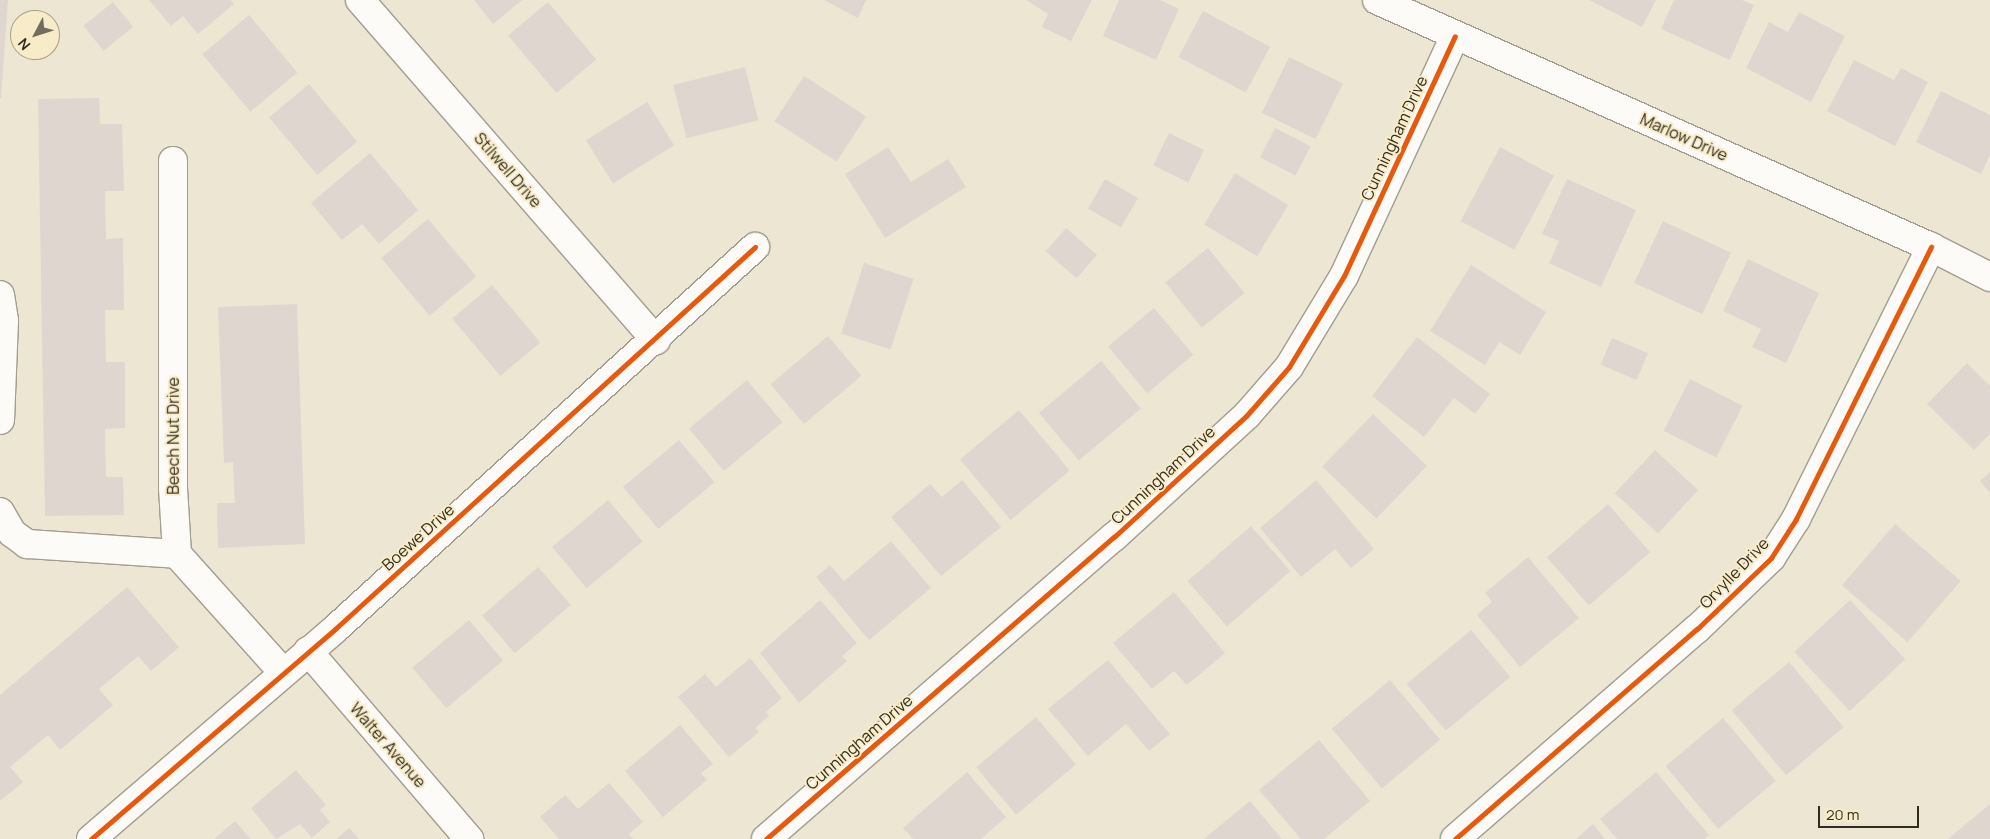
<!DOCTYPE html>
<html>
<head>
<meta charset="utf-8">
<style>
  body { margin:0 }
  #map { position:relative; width:1990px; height:839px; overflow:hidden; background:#ede6d3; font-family:Manrope,sans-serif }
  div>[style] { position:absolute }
  .building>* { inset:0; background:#e0d6d0; transform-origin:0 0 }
  .roads { filter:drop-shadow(1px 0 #a29d8e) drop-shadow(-1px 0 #a29d8e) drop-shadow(0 1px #a29d8e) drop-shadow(0 -1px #a29d8e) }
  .minor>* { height:28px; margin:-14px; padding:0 14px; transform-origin:14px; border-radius:14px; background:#fcfbf8 }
  .cycleway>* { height:5px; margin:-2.5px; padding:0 2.5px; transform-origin:2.5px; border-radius:2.5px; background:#e8590c }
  span { translate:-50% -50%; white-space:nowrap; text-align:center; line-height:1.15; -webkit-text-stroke:4px #f8ebc8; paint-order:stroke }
  .street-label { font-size:16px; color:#312c1f }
  .north { position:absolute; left:10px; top:10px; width:50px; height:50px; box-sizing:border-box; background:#f8ebc8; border:1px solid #a89f84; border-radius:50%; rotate:230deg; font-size:14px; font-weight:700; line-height:20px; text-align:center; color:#312c1f }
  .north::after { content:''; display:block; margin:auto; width:18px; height:22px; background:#736d5e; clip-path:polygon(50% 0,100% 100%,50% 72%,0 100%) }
  .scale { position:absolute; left:1818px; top:806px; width:101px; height:22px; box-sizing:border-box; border:2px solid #312c1f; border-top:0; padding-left:6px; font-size:15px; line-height:18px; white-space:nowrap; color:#312c1f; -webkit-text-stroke:4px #f8ebc8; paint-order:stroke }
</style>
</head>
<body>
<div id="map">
  <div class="building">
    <i style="clip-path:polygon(0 0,8px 0,1px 98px,0 98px)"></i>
    <i style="clip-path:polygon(149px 0,231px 0,234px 4px,198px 34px,183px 16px,171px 26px)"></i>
    <i style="clip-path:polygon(474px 0,522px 0,493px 24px)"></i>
    <i style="clip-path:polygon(824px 0,866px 0,858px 18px)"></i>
    <i style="clip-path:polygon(1026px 0,1092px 0,1071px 41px,1042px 27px,1048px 14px)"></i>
    <i style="clip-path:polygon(1119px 0,1160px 0,1179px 9px,1156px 60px,1103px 36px)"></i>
    <i style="clip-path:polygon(1589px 0,1656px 0,1642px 27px)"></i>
    <i style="clip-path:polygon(1674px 0,1742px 0,1754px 5px,1730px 60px,1661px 29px)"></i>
    <i style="left:113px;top:2px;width:32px;height:38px;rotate:51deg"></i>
    <i style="left:548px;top:2px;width:75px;height:52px;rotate:50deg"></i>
    <i style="left:1203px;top:11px;width:76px;height:52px;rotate:28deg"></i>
    <i style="clip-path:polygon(1799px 12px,1845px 36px,1811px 102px,1746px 68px,1769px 22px,1788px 32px)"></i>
    <i style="left:249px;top:15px;width:75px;height:61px;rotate:50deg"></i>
    <i style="left:1289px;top:57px;width:60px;height:62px;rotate:26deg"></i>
    <i style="clip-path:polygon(1854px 60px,1894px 80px,1901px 68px,1928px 82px,1895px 146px,1827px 111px)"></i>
    <i style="left:745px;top:67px;width:55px;height:74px;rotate:76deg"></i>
    <i style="left:804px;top:76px;width:74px;height:54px;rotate:33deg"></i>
    <i style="left:309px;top:84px;width:75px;height:52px;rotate:50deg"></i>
    <i style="clip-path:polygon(1941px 91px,1990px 115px,1990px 155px,1981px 174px,1916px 142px)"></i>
    <i style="clip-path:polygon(99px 98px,100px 124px,122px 124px,124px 191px,105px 191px,106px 239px,123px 238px,124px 310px,105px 310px,106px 362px,125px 362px,125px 428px,105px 429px,106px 477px,123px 477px,124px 515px,45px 516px,38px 99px)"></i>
    <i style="left:647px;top:102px;width:51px;height:72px;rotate:58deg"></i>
    <i style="left:1275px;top:128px;width:40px;height:33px;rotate:27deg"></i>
    <i style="left:1169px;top:133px;width:39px;height:36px;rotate:26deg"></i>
    <i style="clip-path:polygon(888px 147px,911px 182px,948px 159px,966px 187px,885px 238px,845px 174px)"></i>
    <i style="left:1500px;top:147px;width:61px;height:84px;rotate:28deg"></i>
    <i style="clip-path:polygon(370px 153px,418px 210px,379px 244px,362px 224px,342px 240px,311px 203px)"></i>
    <i style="left:1235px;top:173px;width:62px;height:60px;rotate:31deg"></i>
    <i style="left:1105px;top:179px;width:38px;height:34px;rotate:30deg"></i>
    <i style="clip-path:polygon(1567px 179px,1636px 210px,1601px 287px,1549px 263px,1559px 241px,1542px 234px)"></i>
    <i style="left:428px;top:219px;width:75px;height:61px;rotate:50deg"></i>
    <i style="left:1663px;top:221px;width:75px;height:68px;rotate:25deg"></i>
    <i style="left:1066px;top:228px;width:41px;height:31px;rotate:41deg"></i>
    <i style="left:1208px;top:248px;width:58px;height:55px;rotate:51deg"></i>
    <i style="clip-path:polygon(1748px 259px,1819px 293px,1786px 363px,1752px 347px,1761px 329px,1723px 311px)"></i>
    <i style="left:864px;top:263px;width:52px;height:74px;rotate:18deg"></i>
    <i style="clip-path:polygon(1471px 265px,1546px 312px,1520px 355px,1499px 342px,1485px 365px,1430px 331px)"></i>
    <i style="left:492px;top:285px;width:75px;height:52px;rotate:50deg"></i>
    <i style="clip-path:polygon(297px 304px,305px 544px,218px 548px,217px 503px,235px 503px,233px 462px,224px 463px,218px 307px)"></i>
    <i style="left:1154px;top:308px;width:61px;height:60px;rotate:50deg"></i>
    <i style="left:828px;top:336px;width:52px;height:75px;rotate:50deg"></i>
    <i style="clip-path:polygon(1417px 337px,1490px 394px,1475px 414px,1454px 398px,1424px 437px,1372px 396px)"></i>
    <i style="left:1612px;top:338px;width:39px;height:29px;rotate:23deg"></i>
    <i style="left:1101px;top:361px;width:62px;height:81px;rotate:50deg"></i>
    <i style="clip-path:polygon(1967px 363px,1990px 386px,1990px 434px,1974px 450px,1927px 404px)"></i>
    <i style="left:1690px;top:379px;width:59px;height:58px;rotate:27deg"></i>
    <i style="left:747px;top:380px;width:55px;height:76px;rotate:50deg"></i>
    <i style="left:1019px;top:410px;width:79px;height:77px;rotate:50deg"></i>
    <i style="left:1373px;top:414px;width:75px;height:73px;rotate:44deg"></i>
    <i style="left:679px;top:440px;width:55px;height:73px;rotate:50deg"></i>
    <i style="left:1655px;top:450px;width:59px;height:59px;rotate:43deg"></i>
    <i style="clip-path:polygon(1990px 472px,1990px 493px,1980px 481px)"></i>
    <i style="clip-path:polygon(962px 480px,1001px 527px,941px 576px,891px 517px,930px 484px,942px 497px)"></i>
    <i style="clip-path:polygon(1316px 480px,1374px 549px,1351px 568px,1335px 549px,1301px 577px,1260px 528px)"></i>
    <i style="left:608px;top:500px;width:54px;height:73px;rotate:50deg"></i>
    <i style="left:1608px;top:504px;width:64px;height:81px;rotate:49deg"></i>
    <i style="left:1895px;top:524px;width:87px;height:81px;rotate:41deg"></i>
    <i style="left:1251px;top:526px;width:60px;height:84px;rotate:49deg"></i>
    <i style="clip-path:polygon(891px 541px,931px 588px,869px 640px,816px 577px,830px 565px,844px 581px)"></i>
    <i style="clip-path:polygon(1528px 557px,1579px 618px,1520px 667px,1477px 615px,1492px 602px,1485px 593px)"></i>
    <i style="left:538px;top:567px;width:50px;height:74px;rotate:49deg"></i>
    <i style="clip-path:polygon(127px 587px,179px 647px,151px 671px,138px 656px,99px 689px,113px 705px,60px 750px,48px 735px,10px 767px,23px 782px,0 801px,0 695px)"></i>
    <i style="clip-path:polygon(1174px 592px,1225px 653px,1187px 685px,1174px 671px,1152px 689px,1113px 643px)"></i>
    <i style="clip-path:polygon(820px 600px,857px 643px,842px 656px,847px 661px,799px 703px,760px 653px)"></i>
    <i style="left:1850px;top:600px;width:81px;height:76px;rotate:47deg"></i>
    <i style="left:469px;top:620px;width:53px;height:74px;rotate:50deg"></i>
    <i style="left:1471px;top:630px;width:61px;height:84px;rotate:50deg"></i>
    <i style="clip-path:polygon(750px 658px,782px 698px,766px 712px,769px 716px,755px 728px,759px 732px,729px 757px,678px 697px,705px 674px,716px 687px)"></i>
    <i style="clip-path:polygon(1108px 660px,1170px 734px,1149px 751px,1126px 724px,1088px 756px,1048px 709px)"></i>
    <i style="left:1789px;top:662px;width:85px;height:75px;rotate:50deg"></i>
    <i style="left:1390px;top:680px;width:78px;height:76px;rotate:50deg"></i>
    <i style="left:1036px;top:717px;width:62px;height:78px;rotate:50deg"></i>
    <i style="left:1723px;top:718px;width:82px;height:75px;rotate:50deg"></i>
    <i style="clip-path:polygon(680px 725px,713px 764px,701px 773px,707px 780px,663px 817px,625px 771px)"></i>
    <i style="clip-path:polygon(1319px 740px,1370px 801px,1324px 839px,1301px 839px,1259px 790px)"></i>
    <i style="clip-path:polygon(296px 770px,326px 805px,320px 810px,330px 822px,312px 838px,300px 824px,276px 839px,251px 808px)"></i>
    <i style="clip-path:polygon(967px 772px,1006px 817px,981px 839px,913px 839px,903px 828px)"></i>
    <i style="clip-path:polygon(1656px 772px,1709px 835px,1704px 839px,1617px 839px,1600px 819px)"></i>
    <i style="clip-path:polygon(609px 783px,643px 822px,629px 834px,633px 839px,559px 839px,540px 817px,565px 795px,578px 809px)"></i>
    <i style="clip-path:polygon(1250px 801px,1282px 839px,1204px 839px)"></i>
    <i style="clip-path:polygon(1990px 804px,1990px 839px,1948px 839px)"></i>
    <i style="clip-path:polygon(235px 821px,251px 839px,214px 839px)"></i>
    <i style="clip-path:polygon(1593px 824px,1605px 839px,1576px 839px)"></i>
    <i style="clip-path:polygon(349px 828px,359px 839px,336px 839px)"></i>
  </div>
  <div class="roads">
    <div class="minor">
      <i style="left:360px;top:0;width:451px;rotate:49deg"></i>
      <i style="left:1377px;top:0;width:607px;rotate:24.03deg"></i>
      <i style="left:1931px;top:247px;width:66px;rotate:27deg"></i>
      <i style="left:173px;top:161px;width:327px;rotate:90deg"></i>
      <i style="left:173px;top:488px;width:66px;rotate:86.5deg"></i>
      <i style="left:177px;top:554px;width:157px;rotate:48.1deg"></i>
      <i style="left:0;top:295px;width:26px;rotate:81deg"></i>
      <i style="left:4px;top:321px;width:99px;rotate:92.3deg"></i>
      <i style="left:0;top:512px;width:24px;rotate:60deg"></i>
      <i style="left:12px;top:533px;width:19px;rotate:36deg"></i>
      <i style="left:27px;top:544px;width:150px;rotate:3.8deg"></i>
      <i style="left:308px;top:651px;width:248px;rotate:49.4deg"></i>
      <i style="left:91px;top:839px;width:322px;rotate:-40.7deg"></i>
      <i style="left:335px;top:629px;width:568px;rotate:-42.29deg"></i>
      <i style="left:766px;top:839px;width:461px;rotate:-41deg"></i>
      <i style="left:1114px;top:537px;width:180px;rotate:-42.5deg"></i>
      <i style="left:1247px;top:415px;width:64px;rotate:-48.8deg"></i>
      <i style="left:1289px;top:367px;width:106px;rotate:-58.9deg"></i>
      <i style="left:1344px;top:276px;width:264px;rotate:-65.2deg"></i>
      <i style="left:1455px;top:839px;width:320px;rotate:-41deg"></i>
      <i style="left:1697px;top:629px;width:103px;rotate:-43.8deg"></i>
      <i style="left:1771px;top:558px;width:46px;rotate:-57.3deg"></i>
      <i style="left:1796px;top:519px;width:304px;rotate:-63.6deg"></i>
    </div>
  </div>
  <div class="cycleway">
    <i style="left:91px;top:839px;width:322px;rotate:-40.7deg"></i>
    <i style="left:335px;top:629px;width:568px;rotate:-42.29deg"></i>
    <i style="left:766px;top:839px;width:461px;rotate:-41deg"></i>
    <i style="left:1114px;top:537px;width:180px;rotate:-42.5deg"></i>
    <i style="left:1247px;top:415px;width:64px;rotate:-48.8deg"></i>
    <i style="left:1289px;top:367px;width:106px;rotate:-58.9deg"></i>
    <i style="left:1344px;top:276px;width:264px;rotate:-65.2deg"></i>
    <i style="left:1455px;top:839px;width:320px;rotate:-41deg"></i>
    <i style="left:1697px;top:629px;width:103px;rotate:-43.8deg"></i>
    <i style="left:1771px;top:558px;width:46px;rotate:-57.3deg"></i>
    <i style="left:1796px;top:519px;width:304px;rotate:-63.6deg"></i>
  </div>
  <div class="street-label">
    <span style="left:1684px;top:137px;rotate:24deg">Marlow Drive</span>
    <span style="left:1394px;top:138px;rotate:-65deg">Cunningham Drive</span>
    <span style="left:508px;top:170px;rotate:49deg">Stilwell Drive</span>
    <span style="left:173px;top:436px;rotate:-90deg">Beech Nut Drive</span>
    <span style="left:1163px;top:475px;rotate:-43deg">Cunningham Drive</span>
    <span style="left:418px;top:537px;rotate:-42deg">Boewe Drive</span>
    <span style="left:1734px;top:573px;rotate:-46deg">Orvylle Drive</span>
    <span style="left:859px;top:742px;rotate:-41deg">Cunningham Drive</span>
    <span style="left:388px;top:745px;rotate:49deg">Walter Avenue</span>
  </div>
  <div class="north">N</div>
  <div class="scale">20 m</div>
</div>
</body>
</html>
